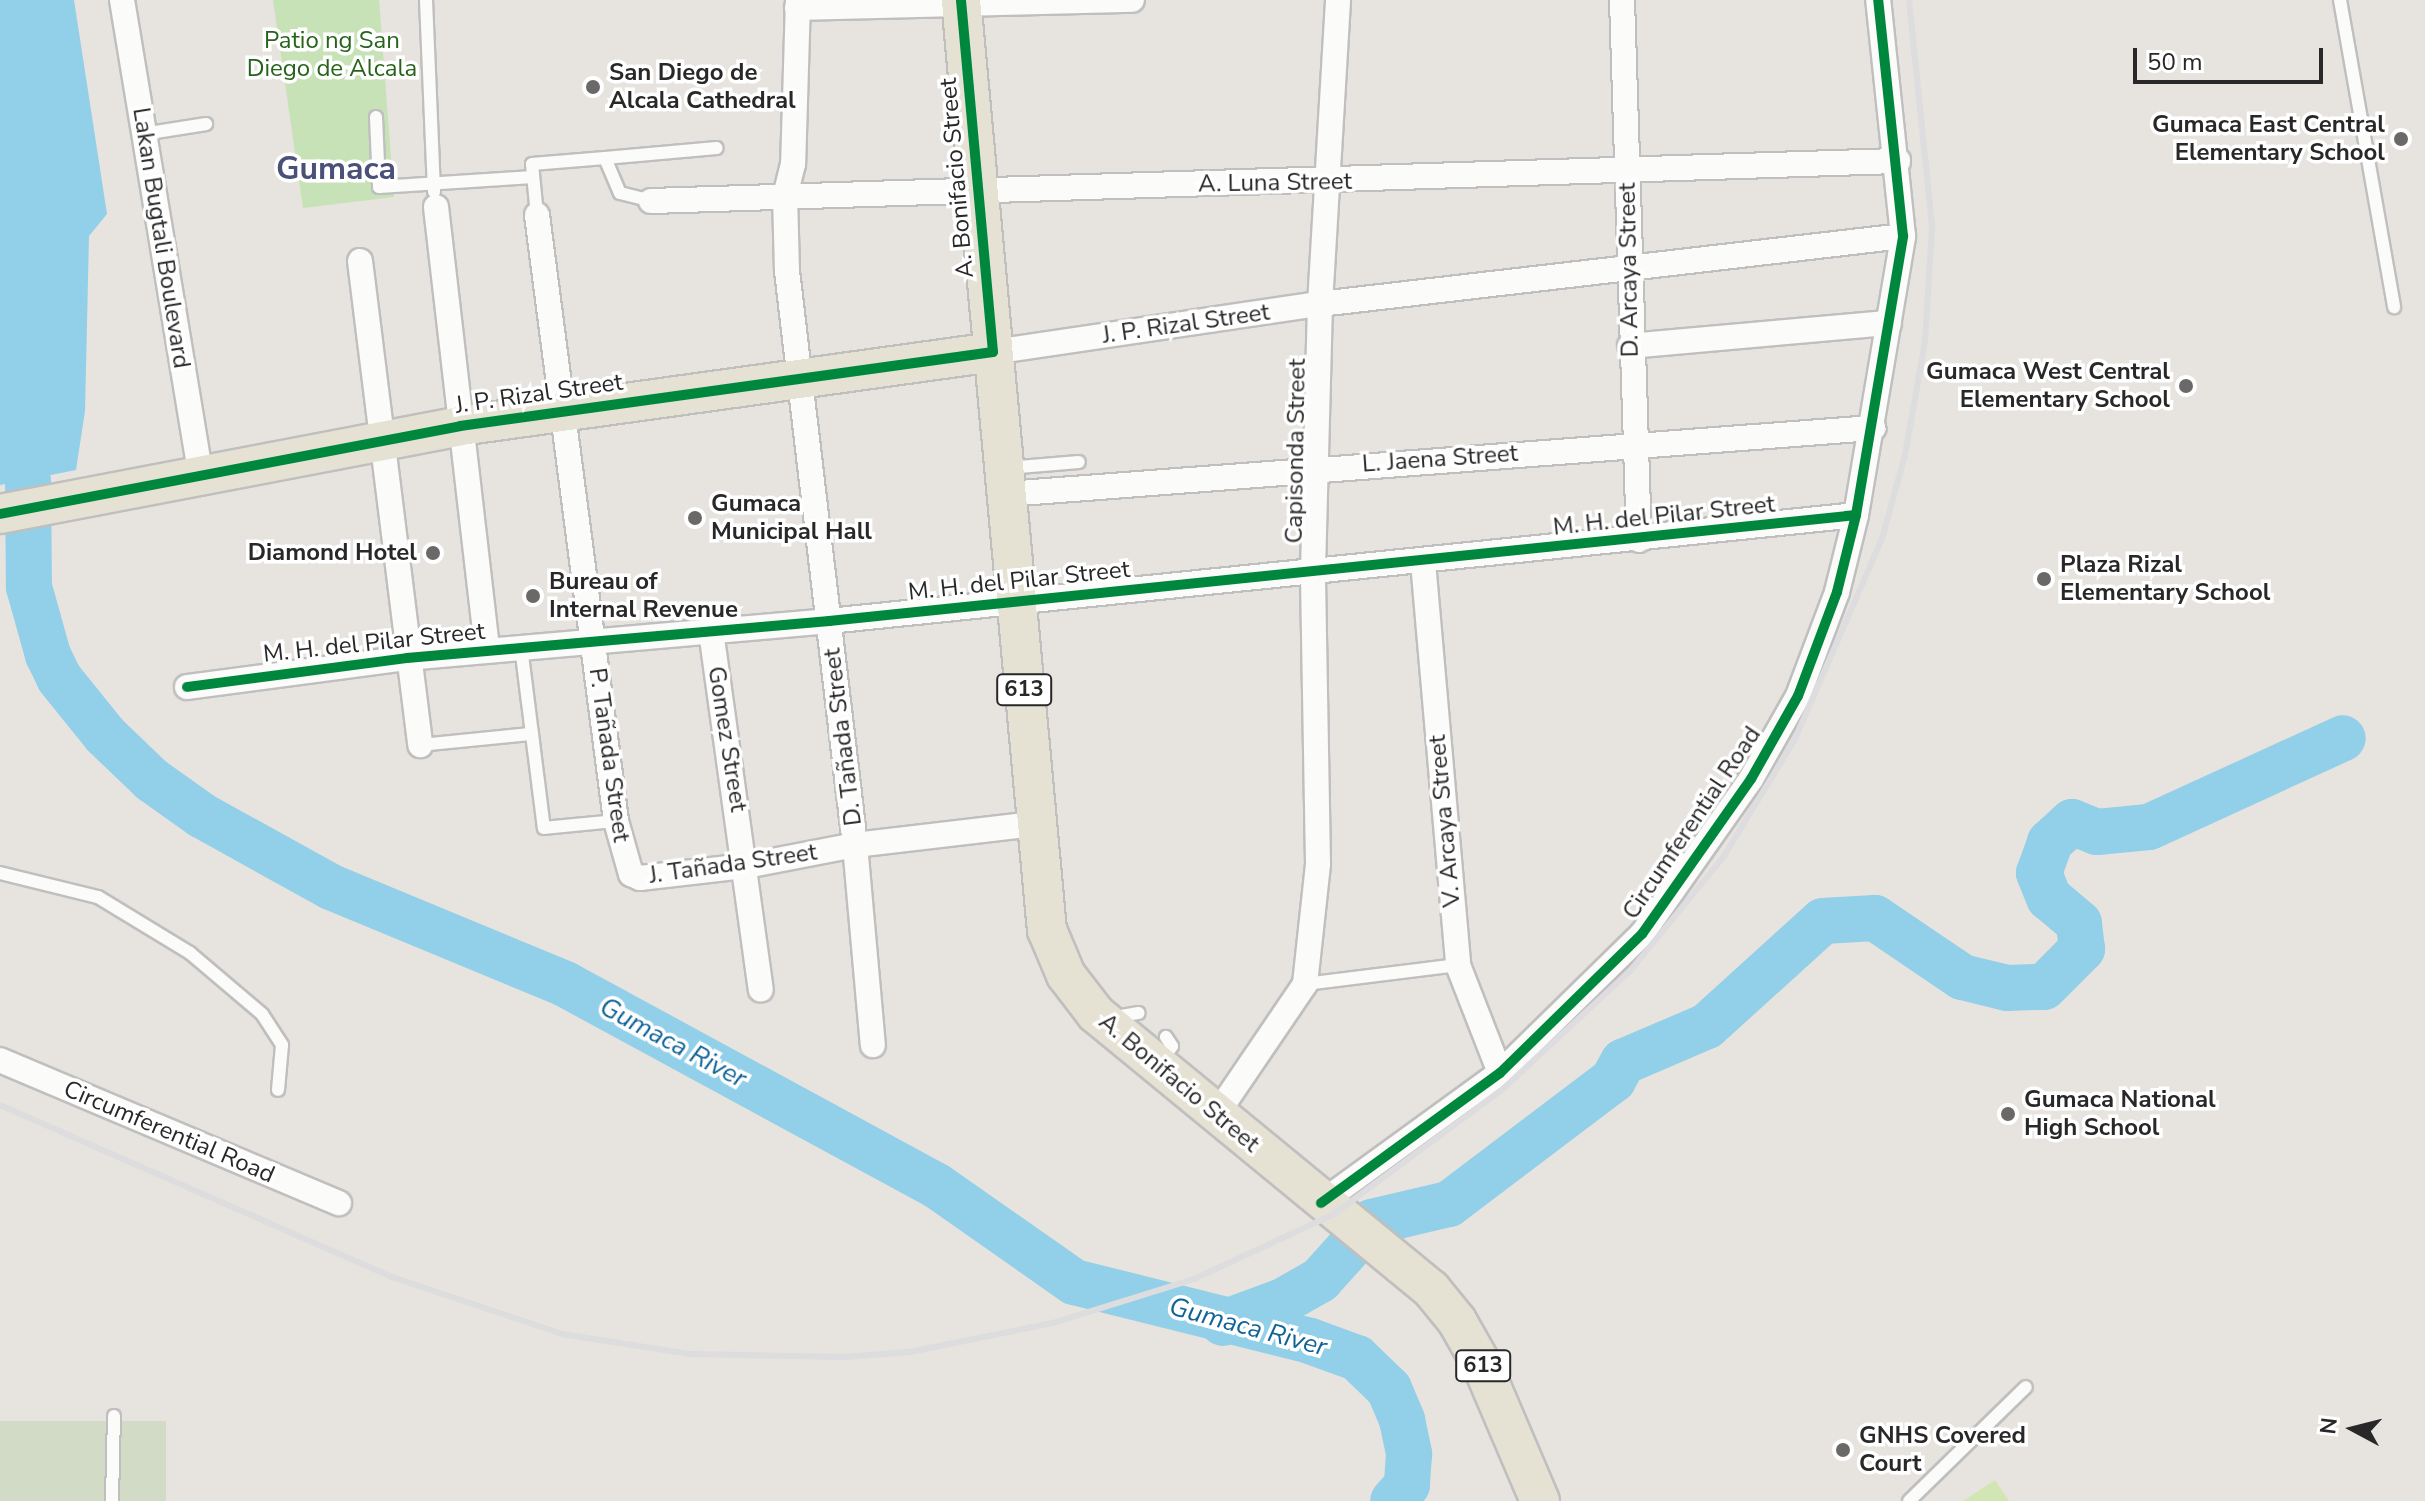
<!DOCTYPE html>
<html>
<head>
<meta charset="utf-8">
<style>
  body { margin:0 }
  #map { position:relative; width:2425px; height:1501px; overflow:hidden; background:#e7e3de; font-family:"Nunito Sans",sans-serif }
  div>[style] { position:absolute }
  .green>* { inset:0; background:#c7e2b7 }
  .cemetery>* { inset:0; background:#d2dbc5; transform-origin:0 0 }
  .pitch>* { inset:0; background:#d2e6b4 }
  .water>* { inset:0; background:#92cfe8 }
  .river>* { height:46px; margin:-23px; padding:0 23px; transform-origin:23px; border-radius:23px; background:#92cfe8 }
  .roads { filter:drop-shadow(2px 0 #c0bfbf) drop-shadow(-2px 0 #c0bfbf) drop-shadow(0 2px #c0bfbf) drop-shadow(0 -2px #c0bfbf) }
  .lane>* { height:12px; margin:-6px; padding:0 6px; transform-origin:6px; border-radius:6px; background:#fbfbfa }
  .street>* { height:24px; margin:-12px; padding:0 12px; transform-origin:12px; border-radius:12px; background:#fbfbfa }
  .primary>* { height:38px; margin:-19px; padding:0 19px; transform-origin:19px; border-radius:19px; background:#e5e1d3 }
  .rail>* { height:6px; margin:-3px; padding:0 3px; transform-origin:3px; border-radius:3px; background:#dddcde }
  .cycleway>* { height:10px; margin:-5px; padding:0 5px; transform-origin:5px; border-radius:5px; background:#00873e }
  .dots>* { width:22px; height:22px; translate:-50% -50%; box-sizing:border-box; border:4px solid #fff; border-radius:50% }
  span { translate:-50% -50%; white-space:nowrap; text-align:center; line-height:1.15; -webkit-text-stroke:7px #fff; paint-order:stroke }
  .shield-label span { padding:2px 6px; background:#fff; border:2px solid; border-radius:6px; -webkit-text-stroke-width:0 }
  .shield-label { font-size:22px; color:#282828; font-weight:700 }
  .park-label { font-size:24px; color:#27631a }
  .poi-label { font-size:24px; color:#282828; font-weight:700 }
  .left { translate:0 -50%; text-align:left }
  .right { translate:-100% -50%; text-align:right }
  .street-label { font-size:24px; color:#282828 }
  .water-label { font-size:26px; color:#0f6396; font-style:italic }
  .district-label { font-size:32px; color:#4a5078; font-weight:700 }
  .north { position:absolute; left:2313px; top:1389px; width:80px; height:80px; -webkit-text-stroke:6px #fff; paint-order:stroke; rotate:277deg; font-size:22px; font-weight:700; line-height:32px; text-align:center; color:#282828 }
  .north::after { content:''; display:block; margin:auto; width:28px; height:36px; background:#282828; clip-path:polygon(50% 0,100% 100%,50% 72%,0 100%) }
  .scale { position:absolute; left:2133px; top:48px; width:190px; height:36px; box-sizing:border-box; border:4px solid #282828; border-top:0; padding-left:10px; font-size:24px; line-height:28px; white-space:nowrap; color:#282828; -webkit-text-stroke:6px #fff; paint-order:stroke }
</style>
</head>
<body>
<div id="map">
  <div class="green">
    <i style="clip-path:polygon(273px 0,379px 0,394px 197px,303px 208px)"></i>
  </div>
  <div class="cemetery">
    <i style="left:166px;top:1421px;width:80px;height:166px;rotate:90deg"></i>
  </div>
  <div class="pitch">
    <i style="clip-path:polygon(1995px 1480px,2009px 1501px,1963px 1501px)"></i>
  </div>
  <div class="water">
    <i style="clip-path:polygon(0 0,74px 0,107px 214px,89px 236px,85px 411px,76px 470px,0 485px)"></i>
  </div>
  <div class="river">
    <i style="left:28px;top:480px;width:107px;rotate:89.5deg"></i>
    <i style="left:29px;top:587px;width:71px;rotate:74.4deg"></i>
    <i style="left:48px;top:655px;width:25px;rotate:64deg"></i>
    <i style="left:59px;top:678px;width:73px;rotate:51.1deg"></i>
    <i style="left:105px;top:735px;width:65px;rotate:43.8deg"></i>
    <i style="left:152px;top:780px;width:60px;rotate:35.5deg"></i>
    <i style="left:201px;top:815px;width:149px;rotate:29deg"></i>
    <i style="left:331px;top:887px;width:253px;rotate:22.5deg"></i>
    <i style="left:565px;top:984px;width:423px;rotate:28.5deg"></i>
    <i style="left:937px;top:1186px;width:167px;rotate:35deg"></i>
    <i style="left:1074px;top:1282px;width:243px;rotate:14deg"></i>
    <i style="left:1310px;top:1341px;width:50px;rotate:19.9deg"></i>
    <i style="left:1357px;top:1358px;width:45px;rotate:44.1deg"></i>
    <i style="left:1389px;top:1389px;width:34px;rotate:67deg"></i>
    <i style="left:1402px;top:1420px;width:35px;rotate:78deg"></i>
    <i style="left:1409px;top:1454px;width:31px;rotate:94deg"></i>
    <i style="left:1407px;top:1485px;width:21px;rotate:131deg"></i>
    <i style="left:1223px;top:1323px;width:64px;rotate:-20.1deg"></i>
    <i style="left:1283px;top:1301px;width:43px;rotate:-29.6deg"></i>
    <i style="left:1320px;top:1280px;width:78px;rotate:-48.1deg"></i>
    <i style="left:1372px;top:1222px;width:79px;rotate:-13.2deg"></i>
    <i style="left:1449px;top:1204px;width:206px;rotate:-37.1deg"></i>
    <i style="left:1613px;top:1080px;width:21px;rotate:-61deg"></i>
    <i style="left:1623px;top:1062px;width:91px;rotate:-23.2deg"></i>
    <i style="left:1707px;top:1026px;width:156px;rotate:-42.2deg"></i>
    <i style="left:1823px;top:921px;width:52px;rotate:-3.3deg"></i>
    <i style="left:1875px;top:918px;width:105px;rotate:34.1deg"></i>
    <i style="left:1962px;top:977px;width:46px;rotate:13.7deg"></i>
    <i style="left:2007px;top:988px;width:37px;rotate:-2deg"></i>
    <i style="left:2044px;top:987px;width:54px;rotate:-45deg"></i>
    <i style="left:2082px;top:949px;width:26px;rotate:-97deg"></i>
    <i style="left:2079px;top:923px;width:39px;rotate:-140deg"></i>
    <i style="left:2049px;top:898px;width:27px;rotate:-112deg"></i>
    <i style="left:2039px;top:873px;width:33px;rotate:-70deg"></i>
    <i style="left:2050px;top:842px;width:30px;rotate:-42deg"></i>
    <i style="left:2072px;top:822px;width:27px;rotate:22deg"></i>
    <i style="left:2097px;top:832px;width:52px;rotate:-5.5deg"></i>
    <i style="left:2149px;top:827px;width:213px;rotate:-24.6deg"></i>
  </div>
  <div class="roads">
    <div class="lane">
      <i style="left:426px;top:0;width:192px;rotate:87.6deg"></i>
      <i style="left:2340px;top:0;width:312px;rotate:80deg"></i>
      <i style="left:376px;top:117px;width:70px;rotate:87.5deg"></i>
      <i style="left:379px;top:187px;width:154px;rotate:-3.7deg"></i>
      <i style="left:143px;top:134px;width:64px;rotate:-9deg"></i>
      <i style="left:605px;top:158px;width:112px;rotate:-5.1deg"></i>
      <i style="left:537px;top:215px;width:51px;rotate:-95.6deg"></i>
      <i style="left:532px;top:164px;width:73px;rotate:-4.7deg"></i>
      <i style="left:605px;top:158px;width:38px;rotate:67deg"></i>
      <i style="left:620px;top:193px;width:32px;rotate:14deg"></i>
      <i style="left:1007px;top:468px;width:72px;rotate:-4.8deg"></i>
      <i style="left:521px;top:647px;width:182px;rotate:82.8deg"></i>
      <i style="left:544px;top:828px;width:72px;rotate:-5.6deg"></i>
      <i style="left:420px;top:745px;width:112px;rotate:-5.7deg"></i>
      <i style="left:0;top:873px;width:101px;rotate:13.8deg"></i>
      <i style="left:98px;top:897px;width:108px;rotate:31.3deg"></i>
      <i style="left:190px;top:953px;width:94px;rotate:40.3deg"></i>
      <i style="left:262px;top:1014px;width:37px;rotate:57deg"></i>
      <i style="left:282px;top:1045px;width:45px;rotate:95.1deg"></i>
      <i style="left:1305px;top:984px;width:154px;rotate:-7.1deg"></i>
      <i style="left:1110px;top:1018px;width:29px;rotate:-10deg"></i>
      <i style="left:1162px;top:1060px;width:17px;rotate:-54deg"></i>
      <i style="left:1172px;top:1046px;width:11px;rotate:-124deg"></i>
      <i style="left:112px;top:1501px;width:85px;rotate:-88.7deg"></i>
      <i style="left:1909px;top:1501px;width:163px;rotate:-44.3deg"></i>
    </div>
    <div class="street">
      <i style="left:122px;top:0;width:483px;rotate:80.6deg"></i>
      <i style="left:798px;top:0;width:164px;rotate:91.7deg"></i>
      <i style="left:793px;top:164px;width:32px;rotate:104deg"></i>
      <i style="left:785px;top:195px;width:76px;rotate:88.5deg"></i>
      <i style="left:787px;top:271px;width:578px;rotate:83.24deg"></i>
      <i style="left:855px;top:845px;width:201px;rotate:84.9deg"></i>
      <i style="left:1622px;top:0;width:540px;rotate:88.2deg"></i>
      <i style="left:797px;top:8px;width:335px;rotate:-1.4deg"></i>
      <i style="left:651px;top:201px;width:1248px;rotate:-1.84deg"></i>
      <i style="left:436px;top:207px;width:446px;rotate:83.4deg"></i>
      <i style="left:537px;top:215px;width:611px;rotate:82.57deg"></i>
      <i style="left:616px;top:821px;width:55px;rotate:74.2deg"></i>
      <i style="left:631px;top:874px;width:10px;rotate:24deg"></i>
      <i style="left:640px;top:878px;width:107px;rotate:-6.5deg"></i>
      <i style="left:746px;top:866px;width:111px;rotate:-10.9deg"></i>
      <i style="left:855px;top:845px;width:180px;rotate:-6.7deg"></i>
      <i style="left:360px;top:261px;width:488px;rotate:82.9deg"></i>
      <i style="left:1630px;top:346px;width:260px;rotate:-5.1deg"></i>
      <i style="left:993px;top:352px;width:331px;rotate:-8.4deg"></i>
      <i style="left:1320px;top:304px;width:587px;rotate:-6.65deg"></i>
      <i style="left:1007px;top:494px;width:869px;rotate:-4.36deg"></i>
      <i style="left:1423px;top:562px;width:405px;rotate:85deg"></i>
      <i style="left:1458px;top:965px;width:116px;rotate:68.7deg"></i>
      <i style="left:711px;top:631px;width:362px;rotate:82.1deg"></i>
      <i style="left:187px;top:687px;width:222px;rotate:-7.5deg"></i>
      <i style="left:407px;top:658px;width:424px;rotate:-5deg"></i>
      <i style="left:829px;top:621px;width:1032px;rotate:-5.89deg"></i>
      <i style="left:0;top:1060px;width:368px;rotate:22.9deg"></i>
      <i style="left:1216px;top:1115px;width:158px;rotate:-55.8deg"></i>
      <i style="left:1305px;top:984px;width:121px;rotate:-83.8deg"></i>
      <i style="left:1318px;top:864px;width:293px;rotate:-91deg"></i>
      <i style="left:1313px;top:571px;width:267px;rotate:-88.5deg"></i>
      <i style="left:1320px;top:304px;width:305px;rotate:-86.6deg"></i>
      <i style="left:1321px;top:1203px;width:221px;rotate:-36deg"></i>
      <i style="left:1500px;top:1073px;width:199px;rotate:-44.4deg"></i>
      <i style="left:1642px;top:934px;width:189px;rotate:-54.9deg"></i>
      <i style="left:1751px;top:779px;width:95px;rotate:-60.5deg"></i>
      <i style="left:1798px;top:696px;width:111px;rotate:-69.4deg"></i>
      <i style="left:1837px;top:592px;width:79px;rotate:-76.1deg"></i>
      <i style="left:1856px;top:515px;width:283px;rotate:-80.4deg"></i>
      <i style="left:1903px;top:236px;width:237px;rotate:-96deg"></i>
    </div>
    <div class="primary">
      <i style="left:961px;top:0;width:934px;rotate:84.72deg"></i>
      <i style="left:1047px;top:930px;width:49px;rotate:67.1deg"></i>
      <i style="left:1066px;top:975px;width:49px;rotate:52.4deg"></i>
      <i style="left:1096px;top:1014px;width:433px;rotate:39.4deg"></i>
      <i style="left:1431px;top:1289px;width:41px;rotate:50.9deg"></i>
      <i style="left:1457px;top:1321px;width:51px;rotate:60.4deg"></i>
      <i style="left:1482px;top:1365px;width:148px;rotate:66.9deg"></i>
      <i style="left:0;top:514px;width:468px;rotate:-10.8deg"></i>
      <i style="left:460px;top:426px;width:538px;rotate:-7.9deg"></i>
    </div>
  </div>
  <div class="rail">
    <i style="left:0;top:1105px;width:428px;rotate:23.7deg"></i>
    <i style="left:392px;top:1277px;width:179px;rotate:18.5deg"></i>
    <i style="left:562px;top:1334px;width:130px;rotate:8.9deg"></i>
    <i style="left:690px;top:1354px;width:154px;rotate:1.1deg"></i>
    <i style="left:844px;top:1357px;width:66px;rotate:-4.3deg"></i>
    <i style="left:910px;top:1352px;width:146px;rotate:-11.5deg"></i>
    <i style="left:1053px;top:1323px;width:148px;rotate:-17.3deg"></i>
    <i style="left:1194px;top:1279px;width:154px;rotate:-24.9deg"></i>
    <i style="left:1334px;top:1214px;width:212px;rotate:-36.5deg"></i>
    <i style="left:1504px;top:1088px;width:172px;rotate:-42.9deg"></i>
    <i style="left:1630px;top:971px;width:149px;rotate:-50.7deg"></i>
    <i style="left:1724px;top:856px;width:135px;rotate:-58.7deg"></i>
    <i style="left:1794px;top:741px;width:220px;rotate:-66.5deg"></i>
    <i style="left:1882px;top:539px;width:87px;rotate:-74.7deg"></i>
    <i style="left:1905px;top:455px;width:115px;rotate:-80deg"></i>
    <i style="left:1925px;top:342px;width:116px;rotate:-86.5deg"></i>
    <i style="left:1932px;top:226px;width:227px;rotate:-95.8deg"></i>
  </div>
  <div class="cycleway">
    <i style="left:0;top:514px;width:468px;rotate:-10.8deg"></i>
    <i style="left:460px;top:426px;width:538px;rotate:-7.9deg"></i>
    <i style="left:993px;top:352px;width:353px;rotate:-95.2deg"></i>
    <i style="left:187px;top:687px;width:222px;rotate:-7.5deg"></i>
    <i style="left:407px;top:658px;width:424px;rotate:-5deg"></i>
    <i style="left:829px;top:621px;width:1032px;rotate:-5.89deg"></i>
    <i style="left:1321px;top:1203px;width:221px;rotate:-36deg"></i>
    <i style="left:1500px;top:1073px;width:199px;rotate:-44.4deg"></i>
    <i style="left:1642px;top:934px;width:189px;rotate:-54.9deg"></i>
    <i style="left:1751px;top:779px;width:95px;rotate:-60.5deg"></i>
    <i style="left:1798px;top:696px;width:111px;rotate:-69.4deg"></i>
    <i style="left:1837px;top:592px;width:79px;rotate:-76.1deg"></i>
    <i style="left:1856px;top:515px;width:283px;rotate:-80.4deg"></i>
    <i style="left:1903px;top:236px;width:237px;rotate:-96deg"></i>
  </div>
  <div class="dots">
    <i style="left:593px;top:87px;background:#6b6968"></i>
    <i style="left:2401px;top:139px;background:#6b6968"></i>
    <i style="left:2186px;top:386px;background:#6b6968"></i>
    <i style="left:695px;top:518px;background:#6b6968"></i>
    <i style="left:433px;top:553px;background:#6b6968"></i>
    <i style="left:2044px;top:579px;background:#6b6968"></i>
    <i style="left:533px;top:596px;background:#6b6968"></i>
    <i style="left:2008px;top:1114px;background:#6b6968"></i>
    <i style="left:1843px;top:1450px;background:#6b6968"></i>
  </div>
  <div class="shield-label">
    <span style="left:1024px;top:690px">613</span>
    <span style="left:1483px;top:1366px">613</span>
  </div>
  <div class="park-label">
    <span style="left:332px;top:55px">Patio ng San<br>Diego de Alcala</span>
  </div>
  <div class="poi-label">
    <span class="left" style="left:609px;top:87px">San Diego de<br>Alcala Cathedral</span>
    <span class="right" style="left:2385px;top:139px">Gumaca East Central<br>Elementary School</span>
    <span class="right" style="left:2170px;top:386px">Gumaca West Central<br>Elementary School</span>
    <span class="left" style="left:711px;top:518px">Gumaca<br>Municipal Hall</span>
    <span class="right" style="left:417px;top:553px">Diamond Hotel</span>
    <span class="left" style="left:2060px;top:579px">Plaza Rizal<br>Elementary School</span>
    <span class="left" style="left:549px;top:596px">Bureau of<br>Internal Revenue</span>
    <span class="left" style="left:2024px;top:1114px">Gumaca National<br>High School</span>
    <span class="left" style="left:1859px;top:1450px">GNHS Covered<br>Court</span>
  </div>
  <div class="street-label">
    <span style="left:957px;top:178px;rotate:-95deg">A. Bonifacio Street</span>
    <span style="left:1275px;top:183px;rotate:-1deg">A. Luna Street</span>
    <span style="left:161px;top:238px;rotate:81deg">Lakan Bugtali Boulevard</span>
    <span style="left:1629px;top:270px;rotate:-91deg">D. Arcaya Street</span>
    <span style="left:1186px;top:324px;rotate:-8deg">J. P. Rizal Street</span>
    <span style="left:539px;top:394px;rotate:-8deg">J. P. Rizal Street</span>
    <span style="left:1296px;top:451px;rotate:-89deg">Capisonda Street</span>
    <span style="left:1440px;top:459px;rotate:-4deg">L. Jaena Street</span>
    <span style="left:1664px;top:516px;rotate:-6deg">M. H. del Pilar Street</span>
    <span style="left:1019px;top:581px;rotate:-6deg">M. H. del Pilar Street</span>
    <span style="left:374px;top:643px;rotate:-6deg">M. H. del Pilar Street</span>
    <span style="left:843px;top:737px;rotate:-97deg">D. Tañada Street</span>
    <span style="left:727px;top:739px;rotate:81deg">Gomez Street</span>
    <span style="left:609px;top:755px;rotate:82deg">P. Tañada Street</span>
    <span style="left:1445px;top:821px;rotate:-95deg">V. Arcaya Street</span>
    <span style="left:1692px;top:823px;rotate:-56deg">Circumferential Road</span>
    <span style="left:733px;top:864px;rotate:-8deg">J. Tañada Street</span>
    <span style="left:1179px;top:1083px;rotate:40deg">A. Bonifacio Street</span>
    <span style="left:169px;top:1132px;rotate:23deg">Circumferential Road</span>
  </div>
  <div class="water-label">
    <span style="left:673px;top:1043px;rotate:28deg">Gumaca River</span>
    <span style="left:1248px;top:1327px;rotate:15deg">Gumaca River</span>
  </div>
  <div class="district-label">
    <span style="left:336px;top:169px">Gumaca</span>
  </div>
  <div class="north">N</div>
  <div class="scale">50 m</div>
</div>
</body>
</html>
